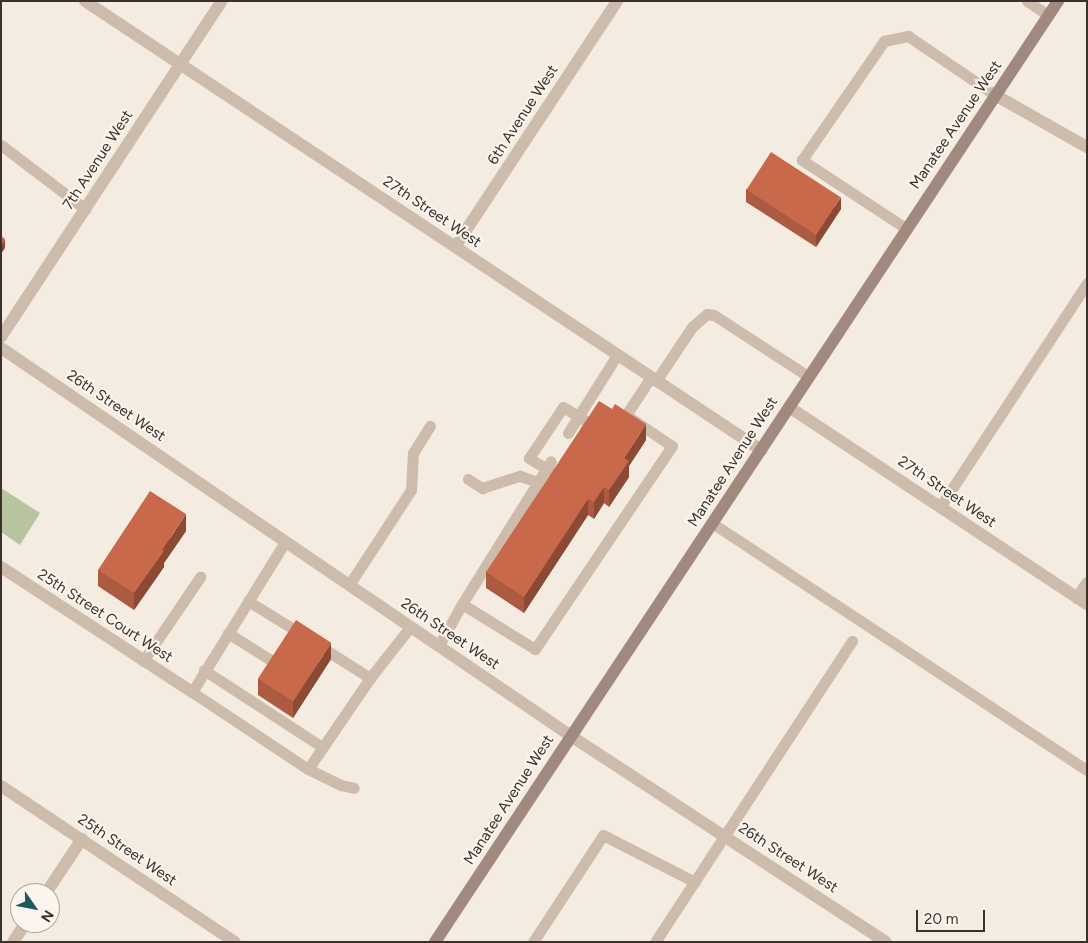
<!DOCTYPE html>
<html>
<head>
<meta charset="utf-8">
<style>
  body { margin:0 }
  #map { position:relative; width:1088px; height:943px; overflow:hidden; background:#f4ebe1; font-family:Figtree,sans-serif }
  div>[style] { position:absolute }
  .green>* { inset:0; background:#b8c4a0 }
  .service>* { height:11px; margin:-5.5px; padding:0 5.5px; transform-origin:5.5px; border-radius:5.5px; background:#cdbbac }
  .minor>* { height:12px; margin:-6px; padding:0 6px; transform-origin:6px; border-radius:6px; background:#cdbbac }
  .tertiary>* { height:12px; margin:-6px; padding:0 6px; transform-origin:6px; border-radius:6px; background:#cdbbac }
  .secondary>* { height:12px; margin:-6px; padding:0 6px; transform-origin:6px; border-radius:6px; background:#a18a7d }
  .wall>* { inset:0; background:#ac5a40 }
  .shaded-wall>* { inset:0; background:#8c4a34 }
  .building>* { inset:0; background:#c8694b; transform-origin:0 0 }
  span { translate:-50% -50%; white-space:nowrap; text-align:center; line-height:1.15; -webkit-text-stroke:4px #fbf5ee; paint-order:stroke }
  .street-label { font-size:15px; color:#3b302b }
  .frame { position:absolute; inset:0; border:2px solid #3b302b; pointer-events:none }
  .north { position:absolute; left:10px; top:883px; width:50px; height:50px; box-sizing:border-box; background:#fbf5ee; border:1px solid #aea6a0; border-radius:50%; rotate:123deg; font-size:14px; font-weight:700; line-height:20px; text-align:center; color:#3b302b }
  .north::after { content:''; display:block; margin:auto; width:18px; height:22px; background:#1f5a5e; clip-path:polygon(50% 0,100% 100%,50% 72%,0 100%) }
  .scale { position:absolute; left:916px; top:910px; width:69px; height:22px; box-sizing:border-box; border:2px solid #3b302b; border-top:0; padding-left:6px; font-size:15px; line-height:18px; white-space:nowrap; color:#3b302b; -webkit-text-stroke:4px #fbf5ee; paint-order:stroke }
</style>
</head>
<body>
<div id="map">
  <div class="green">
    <i style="clip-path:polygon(1px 488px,40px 513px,20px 545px,1px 532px)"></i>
  </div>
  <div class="service">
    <i style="left:1027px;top:1px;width:25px;rotate:34deg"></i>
    <i style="left:1px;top:145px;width:106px;rotate:37.3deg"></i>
    <i style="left:907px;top:229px;width:126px;rotate:-146.7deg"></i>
    <i style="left:802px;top:160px;width:145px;rotate:-55.4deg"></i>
    <i style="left:884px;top:41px;width:25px;rotate:-12deg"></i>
    <i style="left:908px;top:36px;width:105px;rotate:34.1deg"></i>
    <i style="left:656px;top:381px;width:65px;rotate:-56.3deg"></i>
    <i style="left:692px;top:327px;width:20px;rotate:-41deg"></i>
    <i style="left:707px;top:314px;width:7px;rotate:8deg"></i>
    <i style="left:714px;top:315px;width:113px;rotate:33.1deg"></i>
    <i style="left:568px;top:433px;width:92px;rotate:-57.9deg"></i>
    <i style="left:552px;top:472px;width:27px;rotate:-149deg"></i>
    <i style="left:529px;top:458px;width:61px;rotate:-56.3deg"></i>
    <i style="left:563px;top:407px;width:31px;rotate:31deg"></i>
    <i style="left:590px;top:423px;width:9px;rotate:126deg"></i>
    <i style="left:468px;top:479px;width:17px;rotate:33deg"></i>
    <i style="left:482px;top:488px;width:40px;rotate:-18deg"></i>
    <i style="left:520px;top:476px;width:18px;rotate:19deg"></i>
    <i style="left:940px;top:507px;width:268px;rotate:-56.7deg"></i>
    <i style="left:712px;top:523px;width:449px;rotate:33.4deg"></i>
    <i style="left:285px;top:542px;width:176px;rotate:121.8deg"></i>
    <i style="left:192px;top:692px;width:139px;rotate:33.6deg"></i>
    <i style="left:308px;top:769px;width:37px;rotate:26deg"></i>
    <i style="left:341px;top:785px;width:13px;rotate:13deg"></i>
    <i style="left:349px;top:585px;width:113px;rotate:-56.9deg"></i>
    <i style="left:411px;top:490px;width:37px;rotate:-87deg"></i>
    <i style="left:413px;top:453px;width:32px;rotate:-58deg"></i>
    <i style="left:248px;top:601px;width:65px;rotate:31.7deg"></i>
    <i style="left:462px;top:604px;width:168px;rotate:-58.1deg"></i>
    <i style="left:228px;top:633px;width:49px;rotate:32.4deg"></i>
    <i style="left:318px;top:645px;width:62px;rotate:32.4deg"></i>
    <i style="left:439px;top:645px;width:47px;rotate:-60.7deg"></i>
    <i style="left:462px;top:604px;width:86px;rotate:31.7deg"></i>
    <i style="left:535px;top:649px;width:245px;rotate:-56deg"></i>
    <i style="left:672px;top:446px;width:55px;rotate:-146deg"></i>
    <i style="left:626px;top:415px;width:45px;rotate:-56.7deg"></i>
    <i style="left:143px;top:661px;width:102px;rotate:-55.8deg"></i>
    <i style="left:204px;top:670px;width:141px;rotate:33.1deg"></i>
    <i style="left:308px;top:769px;width:110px;rotate:-55.7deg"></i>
    <i style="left:370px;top:678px;width:65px;rotate:-51.9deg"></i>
    <i style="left:533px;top:942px;width:128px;rotate:-56.8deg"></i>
    <i style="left:603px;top:835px;width:103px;rotate:27.1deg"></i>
    <i style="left:655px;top:942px;width:360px;rotate:-56.8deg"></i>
  </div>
  <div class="minor">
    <i style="left:85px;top:1px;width:812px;rotate:33.59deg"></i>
    <i style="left:995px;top:95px;width:106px;rotate:29.5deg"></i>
    <i style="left:455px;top:247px;width:295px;rotate:-56.6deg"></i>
    <i style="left:1px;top:337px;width:402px;rotate:-56.7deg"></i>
    <i style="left:789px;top:407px;width:357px;rotate:33.5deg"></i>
    <i style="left:1px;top:567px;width:228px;rotate:33.2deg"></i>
    <i style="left:1077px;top:598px;width:18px;rotate:-56deg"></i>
    <i style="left:571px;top:736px;width:376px;rotate:33.2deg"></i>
    <i style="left:1px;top:786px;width:281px;rotate:33.7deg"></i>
    <i style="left:46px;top:893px;width:65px;rotate:-56.3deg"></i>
    <i style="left:13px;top:942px;width:23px;rotate:-56deg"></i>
  </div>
  <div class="tertiary">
    <i style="left:1px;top:348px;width:690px;rotate:34.24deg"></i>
  </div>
  <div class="secondary">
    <i style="left:435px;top:942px;width:1129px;rotate:-56.49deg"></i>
  </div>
  <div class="wall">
    <i style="clip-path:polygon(746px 189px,841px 209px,816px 247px,746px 202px)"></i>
    <i style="clip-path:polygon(646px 440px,629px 466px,629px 477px,609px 507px,604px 503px,594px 519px,588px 515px,524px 613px,486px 588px,486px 572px)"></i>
    <i style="clip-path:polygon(186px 531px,164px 563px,164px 567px,134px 610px,98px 586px,98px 570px)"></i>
    <i style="clip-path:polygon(331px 659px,293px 718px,258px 695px,258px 679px)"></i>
  </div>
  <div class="shaded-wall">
    <i style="clip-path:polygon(841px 197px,841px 209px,816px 247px,816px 234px)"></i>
    <i style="clip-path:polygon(5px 239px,5px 248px,1px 254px,1px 245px)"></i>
    <i style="clip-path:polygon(646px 424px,646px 440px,629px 466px,629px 477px,609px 507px,609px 490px,624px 458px)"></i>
    <i style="clip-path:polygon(604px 487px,604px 503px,594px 519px,594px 502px)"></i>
    <i style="clip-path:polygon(588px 499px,588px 515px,524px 613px,524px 597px)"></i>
    <i style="clip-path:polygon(186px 514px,186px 531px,164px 563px,164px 567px,134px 610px,134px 593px)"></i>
    <i style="clip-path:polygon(331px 643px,331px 659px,293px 718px,293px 702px)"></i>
  </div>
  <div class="building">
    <i style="left:771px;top:152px;width:83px;height:45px;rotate:33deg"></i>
    <i style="clip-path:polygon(1px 236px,5px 239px,1px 245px)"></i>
    <i style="clip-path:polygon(599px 401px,612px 409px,615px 404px,646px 424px,624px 458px,629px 461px,609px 490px,604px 487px,594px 502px,588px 499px,524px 597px,486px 572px)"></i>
    <i style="clip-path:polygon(150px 491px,186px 514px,162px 550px,164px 551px,134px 593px,98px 570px)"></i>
    <i style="left:296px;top:620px;width:42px;height:70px;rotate:33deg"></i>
  </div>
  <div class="street-label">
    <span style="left:523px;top:115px;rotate:-57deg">6th Avenue West</span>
    <span style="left:956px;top:125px;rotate:-56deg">Manatee Avenue West</span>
    <span style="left:98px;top:160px;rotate:-57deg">7th Avenue West</span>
    <span style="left:432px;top:212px;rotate:34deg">27th Street West</span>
    <span style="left:116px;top:406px;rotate:34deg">26th Street West</span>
    <span style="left:733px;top:462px;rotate:-57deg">Manatee Avenue West</span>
    <span style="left:947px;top:492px;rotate:34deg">27th Street West</span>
    <span style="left:105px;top:616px;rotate:33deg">25th Street Court West</span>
    <span style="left:450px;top:634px;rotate:34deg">26th Street West</span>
    <span style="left:509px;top:800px;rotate:-57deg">Manatee Avenue West</span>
    <span style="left:127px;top:850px;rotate:34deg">25th Street West</span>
    <span style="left:788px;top:858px;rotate:33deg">26th Street West</span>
  </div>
  <div class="frame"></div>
  <div class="north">N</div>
  <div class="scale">20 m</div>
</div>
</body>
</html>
